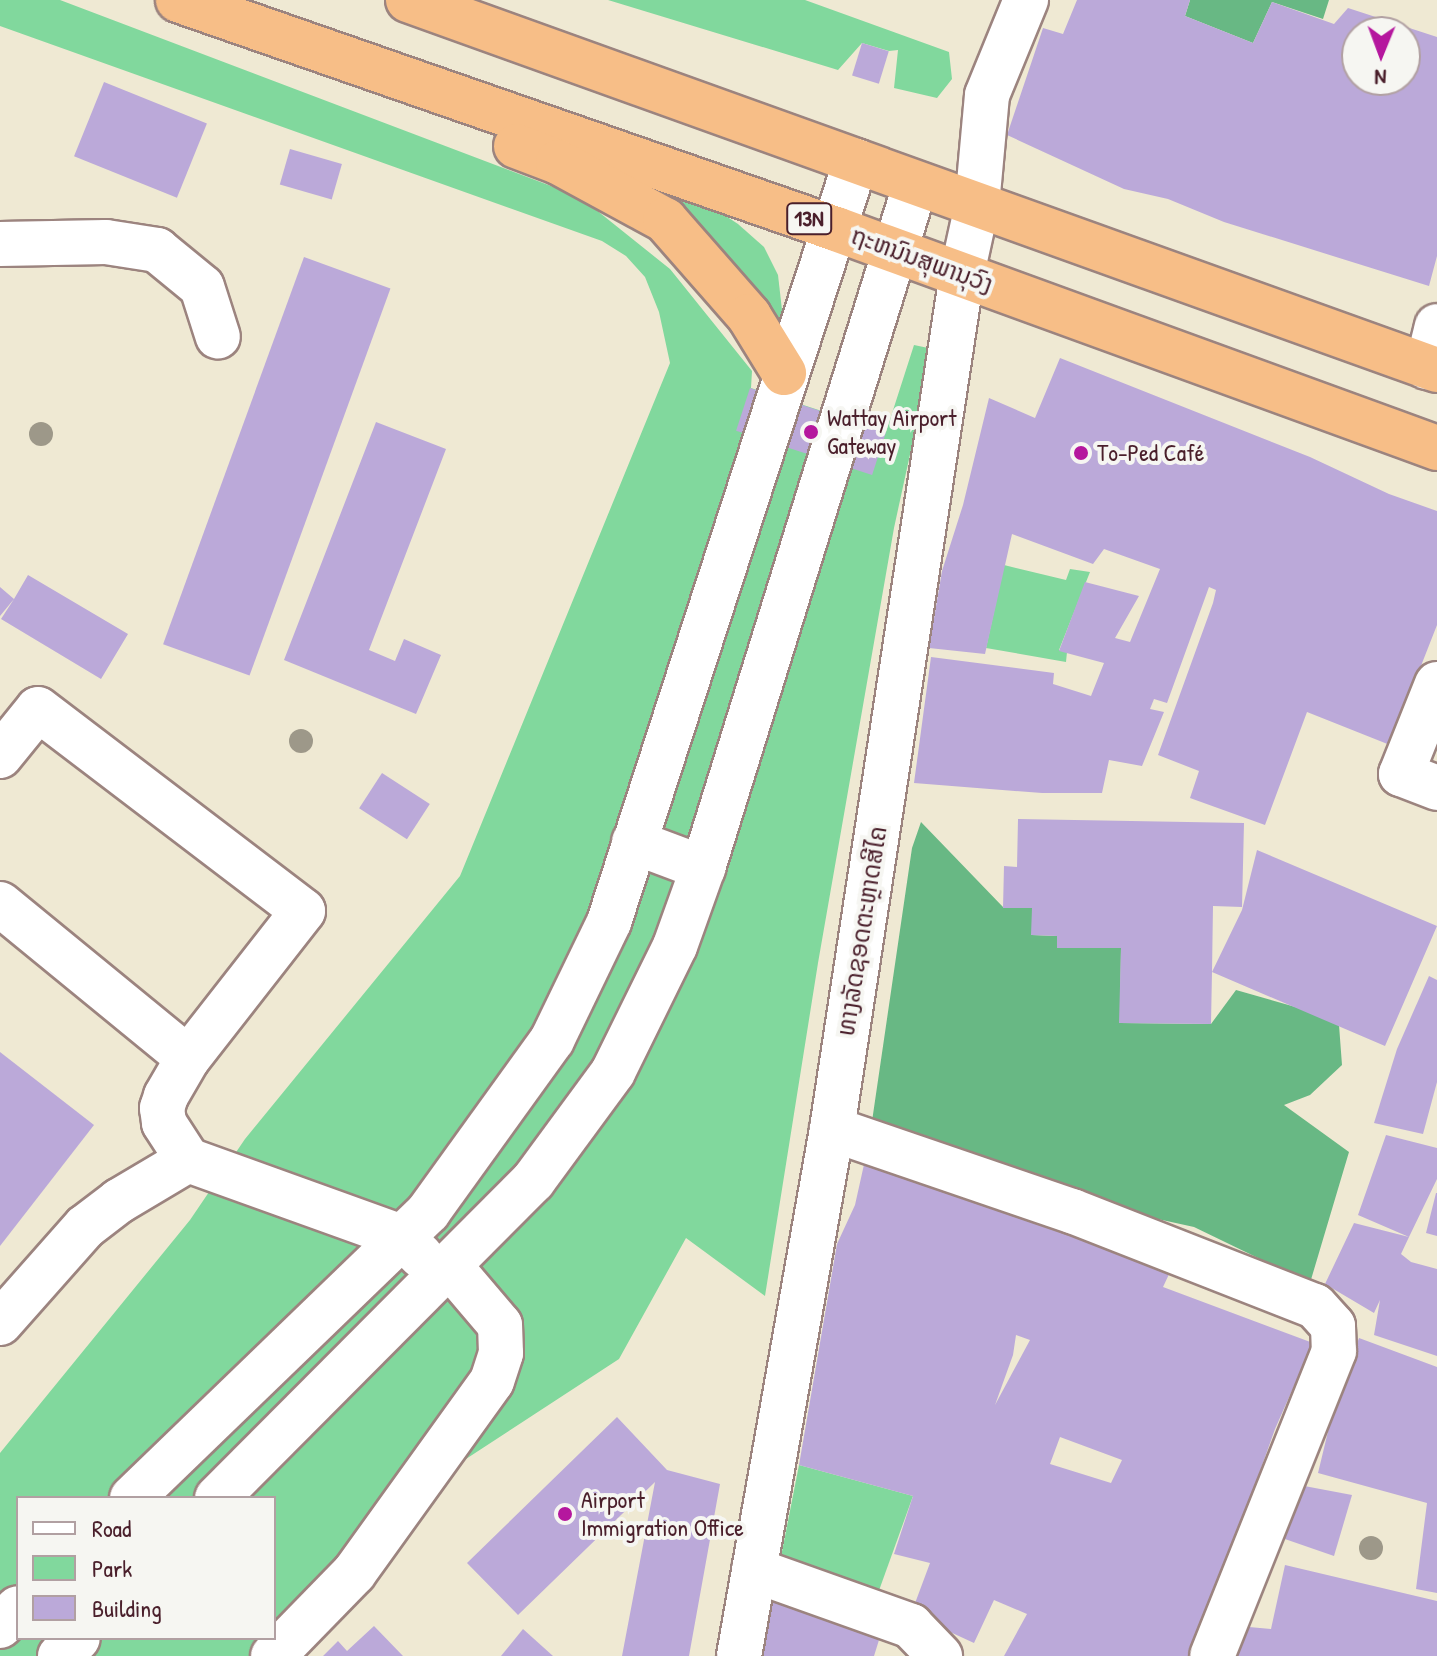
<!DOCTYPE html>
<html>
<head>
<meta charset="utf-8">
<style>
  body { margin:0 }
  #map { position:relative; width:1437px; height:1656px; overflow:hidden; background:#efe9d3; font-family:"Patrick Hand","Noto Sans Lao",sans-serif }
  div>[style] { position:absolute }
  .green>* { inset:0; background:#81d89d }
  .forest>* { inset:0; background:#68b884 }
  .building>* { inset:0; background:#bba9d9; transform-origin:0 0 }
  .roads { filter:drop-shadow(2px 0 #9c847f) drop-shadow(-2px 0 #9c847f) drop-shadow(0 2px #9c847f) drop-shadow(0 -2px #9c847f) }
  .minor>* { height:44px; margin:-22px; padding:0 22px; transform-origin:22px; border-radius:22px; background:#fff }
  .highway>* { height:44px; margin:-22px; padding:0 22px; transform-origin:22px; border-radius:22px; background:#f7be87 }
  .trees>* { width:24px; height:24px; margin:-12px; border-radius:50%; background:#9d9889 }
  .dots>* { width:22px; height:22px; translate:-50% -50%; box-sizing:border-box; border:4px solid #f6f6f2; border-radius:50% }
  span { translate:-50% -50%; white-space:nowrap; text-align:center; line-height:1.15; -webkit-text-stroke:8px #f6f6f2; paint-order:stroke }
  .shield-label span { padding:2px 6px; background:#f6f6f2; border:2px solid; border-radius:6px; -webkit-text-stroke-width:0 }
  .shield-label { font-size:22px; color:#4a1f2b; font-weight:700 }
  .street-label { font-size:24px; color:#4a1f2b }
  .poi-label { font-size:24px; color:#4a1f2b }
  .left { translate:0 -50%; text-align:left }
  .legend { position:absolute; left:16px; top:1496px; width:260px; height:144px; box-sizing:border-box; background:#f6f6f2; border:2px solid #b1a0a2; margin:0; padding:10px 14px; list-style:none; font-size:24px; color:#4a1f2b }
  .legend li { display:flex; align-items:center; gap:16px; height:40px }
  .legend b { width:40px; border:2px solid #b1a0a2 }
  .north { position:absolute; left:1341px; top:16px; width:80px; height:80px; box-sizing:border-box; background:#f6f6f2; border:2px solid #b1a0a2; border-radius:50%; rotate:181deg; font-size:22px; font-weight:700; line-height:32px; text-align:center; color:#4a1f2b }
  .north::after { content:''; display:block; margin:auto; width:28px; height:36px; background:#b5179e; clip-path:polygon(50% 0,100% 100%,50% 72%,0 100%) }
</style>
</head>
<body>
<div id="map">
  <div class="green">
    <i style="clip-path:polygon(0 0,60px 0,580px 197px,670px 269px,752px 371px,751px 388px,886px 432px,914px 345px,933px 349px,894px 528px,818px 963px,765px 1296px,686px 1238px,619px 1359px,377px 1517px,274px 1629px,274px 1498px,18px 1498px,18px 1638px,266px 1638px,249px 1656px,0 1656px,0 1453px,190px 1220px,245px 1139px,460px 876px,670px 363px,659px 312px,645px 277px,626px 256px,602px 241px,0 26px)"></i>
    <i style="clip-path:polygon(608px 0,805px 0,949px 52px,952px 79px,937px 98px,894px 88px,898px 50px,889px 51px,862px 43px,838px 70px)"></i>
    <i style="clip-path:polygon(608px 172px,703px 201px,738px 224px,764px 247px,778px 275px,782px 310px,781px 334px)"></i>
    <i style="clip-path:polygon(1004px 565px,1066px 580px,1070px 569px,1090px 572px,1059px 650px,1067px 652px,1066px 662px,986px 648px)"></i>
    <i style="clip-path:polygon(799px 1465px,913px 1496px,868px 1621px,776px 1582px)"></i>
  </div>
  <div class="forest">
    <i style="clip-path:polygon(1190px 0,1329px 0,1323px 19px,1272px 2px,1253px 43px,1185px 16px)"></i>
    <i style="clip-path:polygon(921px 822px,1003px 907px,1032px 908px,1032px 935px,1057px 936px,1057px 948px,1121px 948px,1120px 1023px,1211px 1024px,1236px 990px,1299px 1008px,1339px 1025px,1342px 1065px,1310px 1095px,1284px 1105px,1349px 1152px,1310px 1283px,1194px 1227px,1071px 1200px,870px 1135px,912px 848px)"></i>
  </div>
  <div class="building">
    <i style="clip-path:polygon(evenodd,1077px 0,1190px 0,1185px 16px,1253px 43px,1272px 2px,1334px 24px,1348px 8px,1437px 37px,1437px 256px,1429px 286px,1224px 222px,1168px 199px,1124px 189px,1007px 135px,1043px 28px,1063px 34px,1077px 0,1357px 32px,1405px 32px,1405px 80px,1357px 80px,1357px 32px)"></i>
    <i style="left:862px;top:43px;width:28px;height:34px;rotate:17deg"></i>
    <i style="left:104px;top:82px;width:111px;height:80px;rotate:22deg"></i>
    <i style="left:290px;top:149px;width:54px;height:37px;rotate:16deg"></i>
    <i style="left:304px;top:257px;width:92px;height:412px;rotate:20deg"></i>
    <i style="clip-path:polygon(1060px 358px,1310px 457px,1389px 494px,1437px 511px,1437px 625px,1390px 745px,1307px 712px,1265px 825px,1190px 798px,1199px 771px,1158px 755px,1213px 603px,1216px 590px,1209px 587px,1167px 703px,1154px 699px,1150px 709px,1164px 712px,1142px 766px,1109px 760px,1102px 793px,1042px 793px,914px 783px,931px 657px,1054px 673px,1053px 684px,1091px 696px,1104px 663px,1059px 651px,1085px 582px,1139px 596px,1115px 638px,1130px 642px,1160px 569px,1104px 549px,1093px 564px,1012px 534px,985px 654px,929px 648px,942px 571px,963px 505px,989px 398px,1035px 418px)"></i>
    <i style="left:750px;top:388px;width:143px;height:45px;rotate:18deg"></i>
    <i style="clip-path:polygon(376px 422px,446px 449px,369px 650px,395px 661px,404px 639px,441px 655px,416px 714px,284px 660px)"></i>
    <i style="clip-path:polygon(28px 575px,128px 634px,101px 679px,1px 619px,14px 599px,0 616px,0 587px,14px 599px)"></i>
    <i style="left:382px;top:773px;width:57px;height:42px;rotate:33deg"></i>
    <i style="clip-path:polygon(1018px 819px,1244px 823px,1242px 907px,1213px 906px,1212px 972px,1242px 910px,1257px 850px,1437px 926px,1385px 1046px,1212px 972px,1211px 1024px,1119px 1023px,1121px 948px,1057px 948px,1057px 936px,1031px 935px,1032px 908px,1003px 908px,1004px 866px,1017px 867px)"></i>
    <i style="clip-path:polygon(1429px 976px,1437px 980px,1437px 1082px,1423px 1134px,1374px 1123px,1397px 1049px)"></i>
    <i style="clip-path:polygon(0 1052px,94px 1125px,0 1246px)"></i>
    <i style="clip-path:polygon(1386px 1135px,1437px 1148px,1437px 1179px,1409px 1237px,1401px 1254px,1411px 1262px,1437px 1269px,1437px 1356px,1374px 1335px,1380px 1300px,1374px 1313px,1325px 1284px,1354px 1223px,1409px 1237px,1358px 1215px)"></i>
    <i style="clip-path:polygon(evenodd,865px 1160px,1044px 1227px,1171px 1270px,1163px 1287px,1313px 1343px,1275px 1429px,1194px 1656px,1004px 1656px,1027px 1614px,994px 1600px,974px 1643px,911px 1614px,930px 1563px,894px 1554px,913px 1496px,799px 1465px,837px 1244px,855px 1205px,865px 1160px,1016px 1335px,1030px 1340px,995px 1405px,1013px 1355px,1016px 1335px,865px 1160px,1060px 1437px,1122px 1460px,1111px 1483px,1050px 1464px,1060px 1437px)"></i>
    <i style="clip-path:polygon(1436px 1193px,1437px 1193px,1437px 1236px,1426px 1233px)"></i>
    <i style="clip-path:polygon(1359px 1338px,1437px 1367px,1437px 1593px,1416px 1589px,1427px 1503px,1318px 1473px,1332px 1415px)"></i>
    <i style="clip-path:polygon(617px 1417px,667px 1470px,720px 1484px,689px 1656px,622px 1656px,655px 1482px,518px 1615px,467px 1563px)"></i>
    <i style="clip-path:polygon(1299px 1485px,1352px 1495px,1334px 1556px,1282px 1538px)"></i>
    <i style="clip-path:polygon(1285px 1565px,1437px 1601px,1437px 1656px,1233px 1656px,1238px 1626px,1271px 1629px)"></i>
    <i style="clip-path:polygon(776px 1582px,883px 1627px,874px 1656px,760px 1656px)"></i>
    <i style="clip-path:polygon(374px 1626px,403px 1656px,323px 1656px,338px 1641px,347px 1651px)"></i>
    <i style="clip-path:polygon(523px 1629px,553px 1656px,501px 1656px)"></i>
  </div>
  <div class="roads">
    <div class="minor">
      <i style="left:0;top:244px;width:106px;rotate:-1.1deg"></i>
      <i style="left:106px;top:242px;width:52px;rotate:8.9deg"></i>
      <i style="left:157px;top:250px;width:58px;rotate:39.4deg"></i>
      <i style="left:202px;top:287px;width:52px;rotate:72.3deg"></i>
      <i style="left:1427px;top:367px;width:42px;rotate:-76.3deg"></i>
      <i style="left:1437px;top:684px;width:97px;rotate:111.8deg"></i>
      <i style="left:1401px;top:774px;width:39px;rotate:21deg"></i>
      <i style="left:0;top:756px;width:60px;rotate:-51deg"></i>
      <i style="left:38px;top:709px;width:333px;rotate:37.3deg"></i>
      <i style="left:303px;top:911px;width:187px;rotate:128deg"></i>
      <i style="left:188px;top:1058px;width:44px;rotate:120.1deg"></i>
      <i style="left:166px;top:1096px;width:13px;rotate:108deg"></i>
      <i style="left:162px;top:1108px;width:15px;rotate:82deg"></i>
      <i style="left:164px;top:1123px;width:44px;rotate:57deg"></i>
      <i style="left:188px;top:1160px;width:227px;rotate:19.8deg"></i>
      <i style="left:402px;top:1237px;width:27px;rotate:45deg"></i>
      <i style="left:634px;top:842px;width:74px;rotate:20.6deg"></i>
      <i style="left:0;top:904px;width:243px;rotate:39.3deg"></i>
      <i style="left:832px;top:1129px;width:254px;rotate:18.9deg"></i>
      <i style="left:1072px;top:1211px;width:261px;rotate:21.4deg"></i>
      <i style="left:1315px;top:1306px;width:27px;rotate:48deg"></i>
      <i style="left:1333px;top:1326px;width:25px;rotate:88deg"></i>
      <i style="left:1334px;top:1351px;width:328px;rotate:111.8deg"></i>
      <i style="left:0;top:1323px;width:128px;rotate:-48.5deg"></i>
      <i style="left:85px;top:1227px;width:43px;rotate:-37.4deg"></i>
      <i style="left:119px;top:1201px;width:80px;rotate:-30.7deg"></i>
      <i style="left:132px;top:1498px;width:412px;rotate:-44deg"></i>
      <i style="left:428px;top:1212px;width:212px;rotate:-54.2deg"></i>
      <i style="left:552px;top:1040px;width:131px;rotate:-64.2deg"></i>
      <i style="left:609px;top:922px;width:800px;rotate:-72.02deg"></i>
      <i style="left:217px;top:1498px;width:448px;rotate:-45.1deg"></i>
      <i style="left:533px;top:1181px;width:135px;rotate:-53.7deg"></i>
      <i style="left:613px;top:1072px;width:140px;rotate:-63.8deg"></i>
      <i style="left:675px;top:946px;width:83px;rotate:-70.3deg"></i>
      <i style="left:703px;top:868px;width:717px;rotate:-72.73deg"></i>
      <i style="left:754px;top:1570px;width:167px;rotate:19.6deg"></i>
      <i style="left:911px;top:1626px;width:42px;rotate:46deg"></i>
      <i style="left:0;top:1626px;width:25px;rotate:-45deg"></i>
      <i style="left:60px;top:1656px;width:25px;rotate:-45deg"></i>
      <i style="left:273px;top:1656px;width:116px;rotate:-45.7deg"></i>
      <i style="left:354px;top:1573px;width:236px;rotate:-54.3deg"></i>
      <i style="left:492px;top:1381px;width:29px;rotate:-72deg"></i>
      <i style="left:501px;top:1353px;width:28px;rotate:-92deg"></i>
      <i style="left:500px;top:1325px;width:80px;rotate:-130.4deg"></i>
      <i style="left:739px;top:1656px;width:535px;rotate:-79.99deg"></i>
      <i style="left:832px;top:1129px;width:865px;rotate:-81.35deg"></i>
      <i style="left:962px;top:274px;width:71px;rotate:-77.7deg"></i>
      <i style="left:977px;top:205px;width:110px;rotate:-84.8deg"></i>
      <i style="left:987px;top:95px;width:103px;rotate:-67.7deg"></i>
    </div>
    <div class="highway">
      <i style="left:178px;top:0;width:697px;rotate:19.19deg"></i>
      <i style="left:836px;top:229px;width:640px;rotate:20.02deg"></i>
      <i style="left:408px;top:0;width:1093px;rotate:19.78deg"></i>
      <i style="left:516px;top:146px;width:45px;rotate:20.9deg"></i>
      <i style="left:558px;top:162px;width:122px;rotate:28.5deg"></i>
      <i style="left:665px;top:220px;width:128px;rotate:48.8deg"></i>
      <i style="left:749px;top:316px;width:67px;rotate:58.4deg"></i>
    </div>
  </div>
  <div class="trees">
    <i style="left:41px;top:434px"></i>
    <i style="left:301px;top:741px"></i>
    <i style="left:1371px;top:1548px"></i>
  </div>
  <div class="dots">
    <i style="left:811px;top:432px;background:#b5179e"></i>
    <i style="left:1081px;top:453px;background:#b5179e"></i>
    <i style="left:565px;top:1514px;background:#b5179e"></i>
  </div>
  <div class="shield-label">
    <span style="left:809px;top:219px">13N</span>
  </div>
  <div class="street-label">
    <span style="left:922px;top:260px;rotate:20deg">ຖະຫນົນສຸພານຸວົງ</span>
    <span style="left:862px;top:931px;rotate:-81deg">ທາງລັດຊອດຕະຫຼາດສີໄຄ</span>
  </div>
  <div class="poi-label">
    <span class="left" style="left:827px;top:432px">Wattay Airport<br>Gateway</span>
    <span class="left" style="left:1097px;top:453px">To-Ped Café</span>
    <span class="left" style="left:581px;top:1514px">Airport<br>Immigration Office</span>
  </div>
  <ul class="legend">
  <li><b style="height:10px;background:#fff"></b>Road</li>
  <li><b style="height:22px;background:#81d89d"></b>Park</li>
  <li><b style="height:22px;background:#bba9d9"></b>Building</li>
  </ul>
  <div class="north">N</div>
</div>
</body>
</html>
